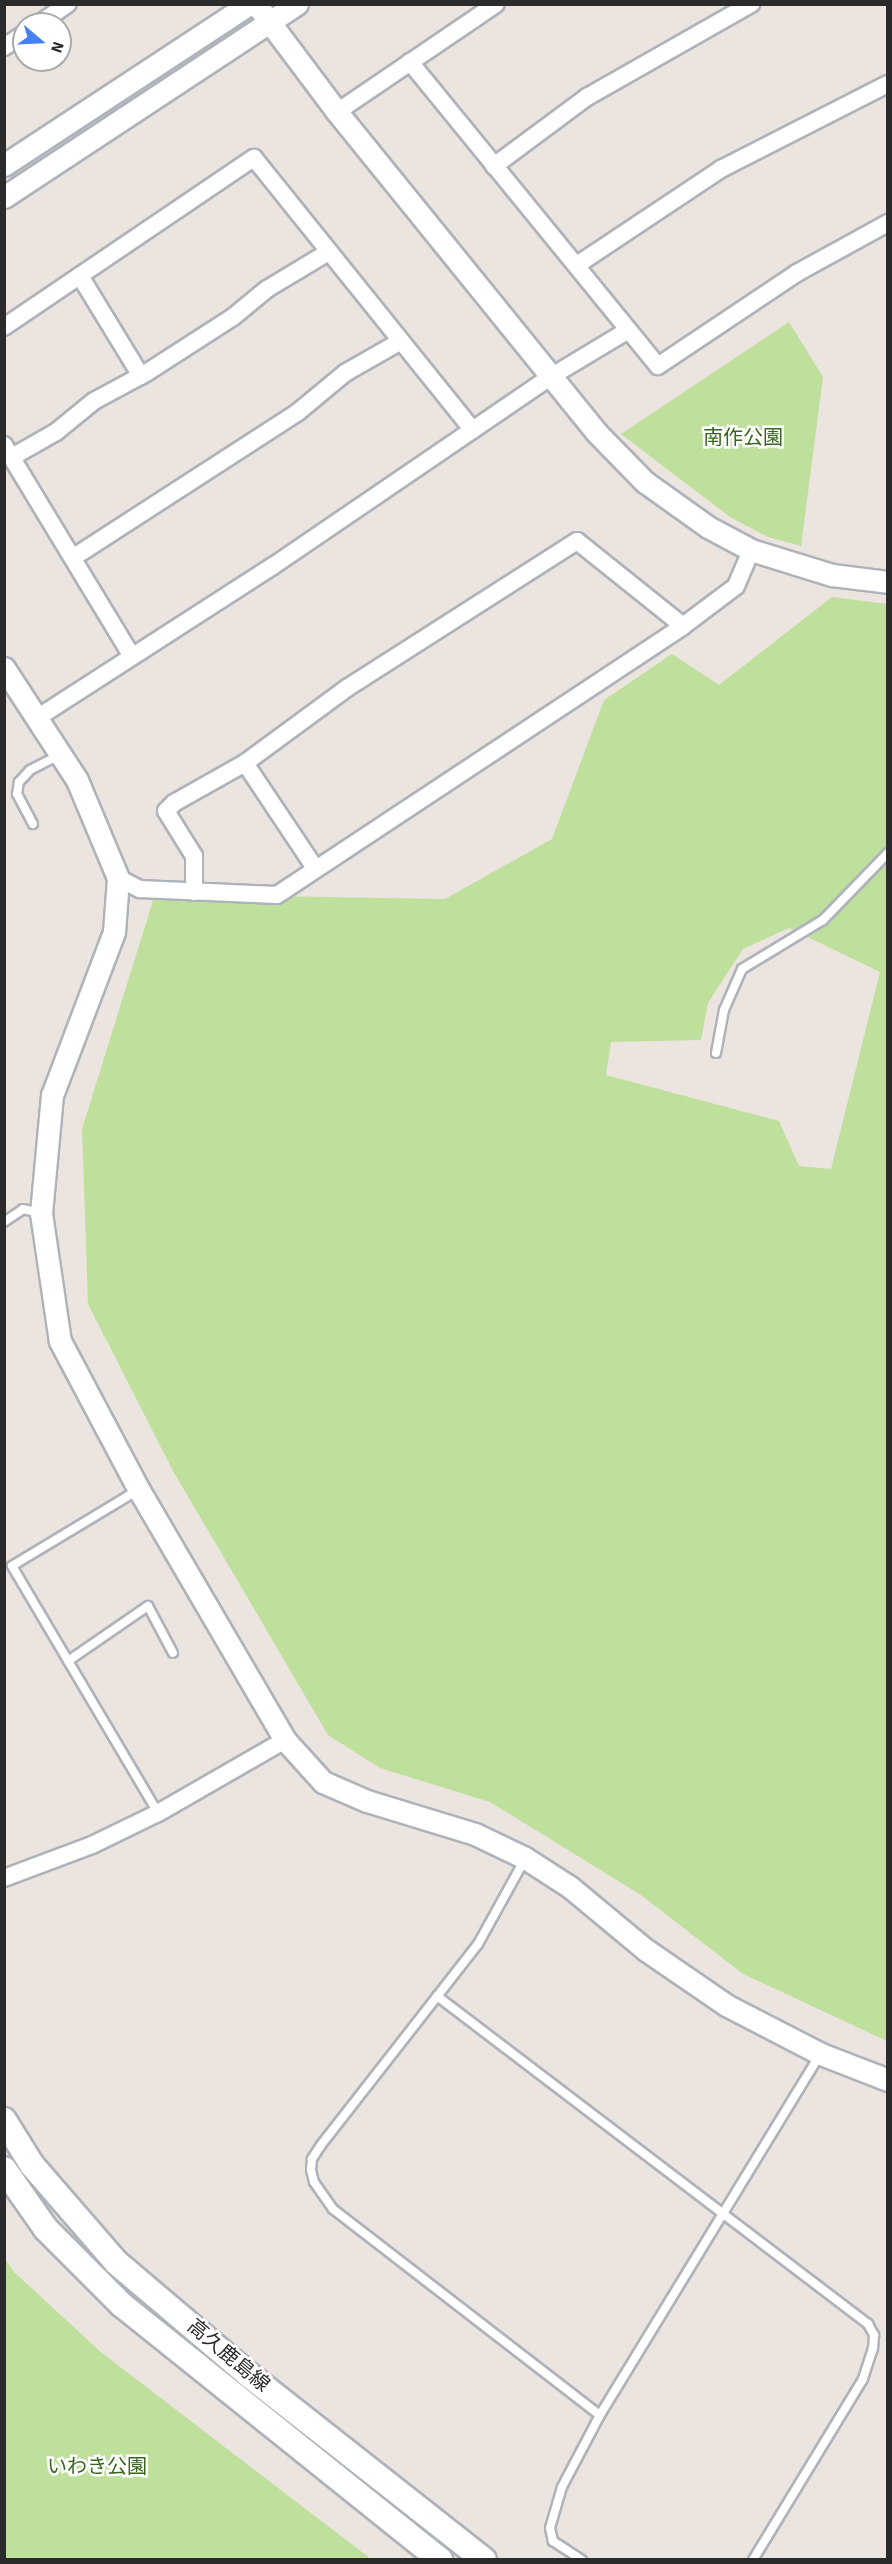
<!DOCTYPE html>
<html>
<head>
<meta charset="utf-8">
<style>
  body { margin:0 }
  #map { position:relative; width:892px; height:2564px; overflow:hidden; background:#ece4de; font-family:"Source Sans 3","Noto Sans JP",sans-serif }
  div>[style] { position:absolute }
  .green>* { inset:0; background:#bfe09d }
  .roads { filter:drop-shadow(2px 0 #aeb3bb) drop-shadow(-2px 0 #aeb3bb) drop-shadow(0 2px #aeb3bb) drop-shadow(0 -2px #aeb3bb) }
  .service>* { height:8px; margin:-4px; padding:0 4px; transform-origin:4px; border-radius:4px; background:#fff }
  .minor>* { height:16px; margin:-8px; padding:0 8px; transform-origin:8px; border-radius:8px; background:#fff }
  .tertiary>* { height:21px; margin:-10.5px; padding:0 10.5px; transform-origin:10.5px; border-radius:10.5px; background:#fff }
  .secondary>* { height:24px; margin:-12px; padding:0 12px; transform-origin:12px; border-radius:12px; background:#fff }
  span { translate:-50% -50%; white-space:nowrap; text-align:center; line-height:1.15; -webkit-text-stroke:5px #fff; paint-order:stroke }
  .park-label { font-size:20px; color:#38661e }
  .street-label { font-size:20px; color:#2b2b2b }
  .frame { position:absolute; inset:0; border:6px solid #2b2b2b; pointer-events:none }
  .north { position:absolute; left:12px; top:12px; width:60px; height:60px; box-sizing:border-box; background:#fff; border:2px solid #aaa; border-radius:50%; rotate:109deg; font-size:16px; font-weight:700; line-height:24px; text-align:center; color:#2b2b2b }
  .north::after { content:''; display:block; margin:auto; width:21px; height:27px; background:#4681f2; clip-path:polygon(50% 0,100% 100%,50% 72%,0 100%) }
</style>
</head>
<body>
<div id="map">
  <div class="green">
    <i style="clip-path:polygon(789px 322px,823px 377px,801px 546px,768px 537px,730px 517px,621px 434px)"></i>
    <i style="clip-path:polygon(evenodd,832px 597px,887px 604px,887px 2041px,743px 1974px,641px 1895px,490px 1802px,380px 1768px,328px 1735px,172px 1469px,88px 1304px,82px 1129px,155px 894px,445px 899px,552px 839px,604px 700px,672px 654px,719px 685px,832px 597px,789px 928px,880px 972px,831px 1169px,799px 1166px,779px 1121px,606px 1075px,611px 1042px,701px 1040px,708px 1003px,743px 949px,789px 928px)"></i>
    <i style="clip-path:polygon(4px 2258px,14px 2272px,102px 2353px,371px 2559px,5px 2559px)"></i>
  </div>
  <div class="roads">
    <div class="service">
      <i style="left:33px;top:824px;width:34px;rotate:-118deg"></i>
      <i style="left:17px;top:794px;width:12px;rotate:-81deg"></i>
      <i style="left:19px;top:782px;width:16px;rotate:-47deg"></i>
      <i style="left:30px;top:770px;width:33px;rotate:-27deg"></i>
      <i style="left:716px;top:1053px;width:44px;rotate:-79.5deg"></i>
      <i style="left:724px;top:1010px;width:45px;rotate:-66.3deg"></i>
      <i style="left:742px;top:969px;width:95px;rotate:-31.2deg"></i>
      <i style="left:823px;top:920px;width:93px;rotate:-45.9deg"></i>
      <i style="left:4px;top:1222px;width:23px;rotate:-34deg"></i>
      <i style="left:23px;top:1209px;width:18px;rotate:13deg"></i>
      <i style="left:138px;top:1490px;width:147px;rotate:148.9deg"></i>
      <i style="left:12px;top:1566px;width:287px;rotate:59.4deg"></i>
      <i style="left:68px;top:1661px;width:97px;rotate:-34.5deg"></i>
      <i style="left:148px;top:1606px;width:53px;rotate:62deg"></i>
      <i style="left:525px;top:1859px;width:97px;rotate:118.9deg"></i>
      <i style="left:478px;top:1944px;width:255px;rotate:128deg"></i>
      <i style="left:321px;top:2145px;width:17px;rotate:123deg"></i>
      <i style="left:312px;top:2159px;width:11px;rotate:95deg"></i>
      <i style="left:311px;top:2170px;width:12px;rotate:76deg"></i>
      <i style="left:314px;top:2182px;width:33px;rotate:55deg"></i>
      <i style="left:333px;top:2209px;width:337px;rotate:37.7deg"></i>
      <i style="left:437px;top:1996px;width:542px;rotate:37.27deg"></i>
      <i style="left:868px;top:2324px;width:13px;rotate:61deg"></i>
      <i style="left:874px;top:2335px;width:13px;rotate:94deg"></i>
      <i style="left:873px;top:2348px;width:33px;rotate:108deg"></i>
      <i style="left:863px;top:2379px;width:212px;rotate:121.3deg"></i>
      <i style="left:582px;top:2560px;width:35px;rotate:-147deg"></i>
      <i style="left:553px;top:2541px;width:13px;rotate:-103deg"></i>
      <i style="left:550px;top:2528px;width:43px;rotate:-73.7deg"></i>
      <i style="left:562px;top:2487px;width:81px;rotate:-62.2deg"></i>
      <i style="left:600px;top:2415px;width:422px;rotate:-58.6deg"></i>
    </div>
    <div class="minor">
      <i style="left:39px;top:24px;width:35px;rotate:-35deg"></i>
      <i style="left:4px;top:47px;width:24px;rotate:-33deg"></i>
      <i style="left:410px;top:62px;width:392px;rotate:50.8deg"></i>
      <i style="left:658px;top:366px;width:167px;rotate:-33.8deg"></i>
      <i style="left:797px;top:273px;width:104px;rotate:-28.8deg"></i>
      <i style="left:337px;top:112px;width:192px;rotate:-34.2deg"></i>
      <i style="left:494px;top:166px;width:116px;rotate:-36.6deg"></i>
      <i style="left:587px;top:97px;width:189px;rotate:-29.6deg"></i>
      <i style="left:577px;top:265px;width:173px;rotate:-33.7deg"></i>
      <i style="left:721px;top:169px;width:187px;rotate:-27deg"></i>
      <i style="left:80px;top:276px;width:117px;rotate:58.6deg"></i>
      <i style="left:4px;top:327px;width:302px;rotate:-34.1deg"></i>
      <i style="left:254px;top:158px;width:349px;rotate:51.2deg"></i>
      <i style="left:4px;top:445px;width:245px;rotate:58.8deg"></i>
      <i style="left:12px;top:457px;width:51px;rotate:-29.6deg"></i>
      <i style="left:56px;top:432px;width:49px;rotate:-39.2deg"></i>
      <i style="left:94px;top:401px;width:59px;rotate:-28.3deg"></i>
      <i style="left:146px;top:373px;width:103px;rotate:-32.8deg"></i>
      <i style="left:233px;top:317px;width:44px;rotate:-39.5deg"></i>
      <i style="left:267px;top:289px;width:70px;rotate:-31deg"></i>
      <i style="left:74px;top:557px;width:267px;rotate:-32.9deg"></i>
      <i style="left:298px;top:412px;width:61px;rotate:-39.7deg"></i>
      <i style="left:345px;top:373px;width:64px;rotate:-29.7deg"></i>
      <i style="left:37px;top:718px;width:281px;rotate:-32.8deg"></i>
      <i style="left:273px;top:566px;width:338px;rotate:-34.3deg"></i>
      <i style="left:552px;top:376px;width:87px;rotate:-31deg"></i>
      <i style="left:245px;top:763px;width:126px;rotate:56.3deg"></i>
      <i style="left:118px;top:878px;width:25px;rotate:27deg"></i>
      <i style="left:140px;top:889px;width:137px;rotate:2.5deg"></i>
      <i style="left:277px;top:895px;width:487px;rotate:-33.5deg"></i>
      <i style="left:683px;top:626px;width:66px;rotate:-37deg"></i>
      <i style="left:736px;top:586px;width:39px;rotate:-67deg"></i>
      <i style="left:194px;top:892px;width:36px;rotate:-90deg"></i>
      <i style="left:194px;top:856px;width:53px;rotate:-121.9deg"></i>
      <i style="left:166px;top:811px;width:11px;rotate:-45deg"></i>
      <i style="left:174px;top:803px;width:81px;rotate:-29.4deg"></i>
      <i style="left:245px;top:763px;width:127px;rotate:-36.3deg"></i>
      <i style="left:347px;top:688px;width:273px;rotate:-32.6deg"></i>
      <i style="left:577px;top:541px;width:136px;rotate:38.7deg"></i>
      <i style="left:4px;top:1878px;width:94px;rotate:-20.6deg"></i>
      <i style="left:92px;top:1845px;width:73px;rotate:-25.9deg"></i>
      <i style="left:158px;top:1813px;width:146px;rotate:-29.9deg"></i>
    </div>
    <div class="tertiary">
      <i style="left:256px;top:4px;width:135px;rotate:53.1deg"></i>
      <i style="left:337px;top:112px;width:413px;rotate:51deg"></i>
      <i style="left:597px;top:433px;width:69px;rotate:45.6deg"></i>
      <i style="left:645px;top:482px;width:77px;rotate:35.5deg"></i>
      <i style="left:708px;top:527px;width:49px;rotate:28.1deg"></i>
      <i style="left:751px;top:550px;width:85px;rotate:17.2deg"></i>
      <i style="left:832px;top:575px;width:56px;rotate:7.1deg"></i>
      <i style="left:4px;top:165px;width:293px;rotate:-33.3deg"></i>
      <i style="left:4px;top:197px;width:351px;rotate:-33.4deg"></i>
      <i style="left:4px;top:668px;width:134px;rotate:56.9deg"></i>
      <i style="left:77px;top:780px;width:106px;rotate:67.3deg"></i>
      <i style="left:118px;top:878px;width:54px;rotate:94.2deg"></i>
      <i style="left:114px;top:932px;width:174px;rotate:110.8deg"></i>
      <i style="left:52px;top:1095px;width:119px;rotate:95.3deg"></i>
      <i style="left:41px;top:1213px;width:129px;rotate:81.6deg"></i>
      <i style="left:60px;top:1341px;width:169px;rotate:62.1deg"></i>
      <i style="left:139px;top:1490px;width:290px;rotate:59.7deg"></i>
      <i style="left:285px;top:1740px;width:57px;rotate:47.9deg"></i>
      <i style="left:323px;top:1782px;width:48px;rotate:23.4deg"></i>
      <i style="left:367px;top:1801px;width:113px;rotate:17deg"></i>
      <i style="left:475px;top:1834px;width:55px;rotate:25.6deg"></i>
      <i style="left:525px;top:1858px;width:54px;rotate:32.8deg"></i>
      <i style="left:570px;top:1887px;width:99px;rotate:39.7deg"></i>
      <i style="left:646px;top:1950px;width:97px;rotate:34.5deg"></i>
      <i style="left:726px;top:2005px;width:107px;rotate:27.3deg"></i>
      <i style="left:821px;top:2054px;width:72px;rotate:21.2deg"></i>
    </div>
    <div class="secondary">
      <i style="left:4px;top:2120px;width:53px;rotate:58.1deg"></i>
      <i style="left:32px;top:2165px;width:130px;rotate:49.1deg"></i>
      <i style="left:117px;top:2263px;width:173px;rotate:40.3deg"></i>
      <i style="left:249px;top:2375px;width:299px;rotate:38.2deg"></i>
      <i style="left:4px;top:2169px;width:73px;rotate:55deg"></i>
      <i style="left:46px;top:2229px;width:107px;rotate:45deg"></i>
      <i style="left:122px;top:2305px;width:408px;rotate:38.7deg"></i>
    </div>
  </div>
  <div class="park-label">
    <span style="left:743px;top:438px">南作公園</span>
    <span style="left:97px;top:2467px">いわき公園</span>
  </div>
  <div class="street-label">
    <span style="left:228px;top:2356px;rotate:40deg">高久鹿島線</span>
  </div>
  <div class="frame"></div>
  <div class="north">N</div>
</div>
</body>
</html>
